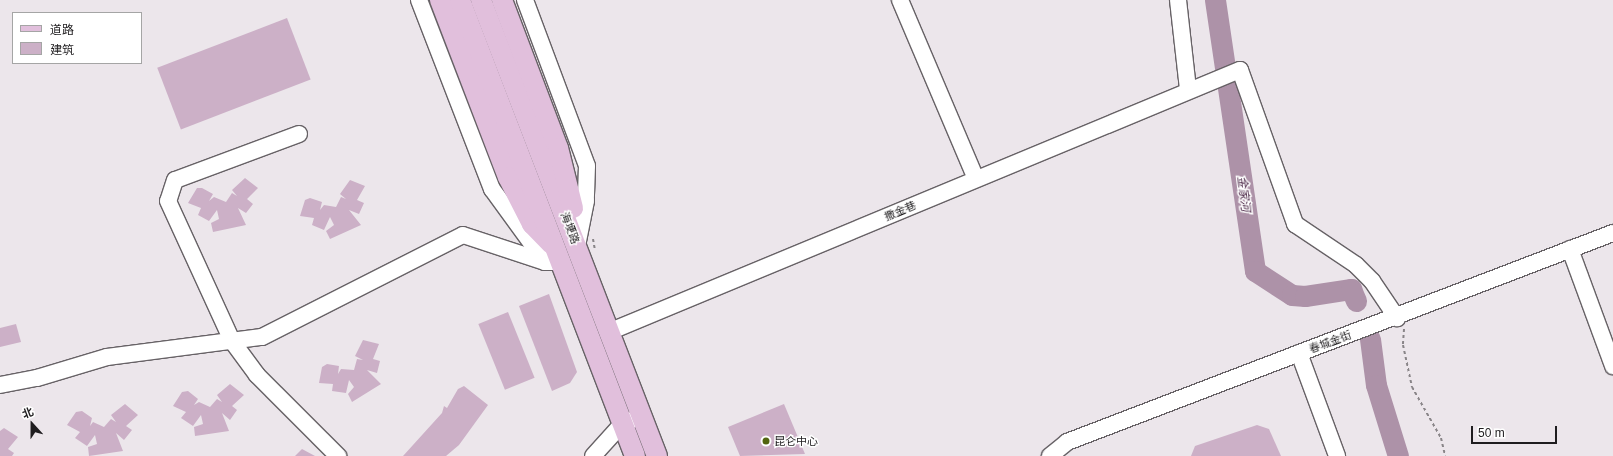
<!DOCTYPE html>
<html>
<head>
<meta charset="utf-8">
<style>
  body { margin:0 }
  #map { position:relative; width:1613px; height:456px; overflow:hidden; background:#ece6eb; font-family:Helvetica,"Noto Sans SC",sans-serif }
  div>[style] { position:absolute }
  .river>* { height:21px; margin:-10.5px; padding:0 10.5px; transform-origin:10.5px; border-radius:10.5px; background:#ad92a8 }
  .building>* { inset:0; background:#ccb0c7; transform-origin:0 0 }
  .path>* { height:2px; margin-top:-1px; transform-origin:0; background:repeating-linear-gradient(90deg,#898588 0 3px,transparent 0 6px) }
  .roads { filter:drop-shadow(1px 0 #676266) drop-shadow(-1px 0 #676266) drop-shadow(0 1px #676266) drop-shadow(0 -1px #676266) }
  .minor>* { height:16px; margin:-8px; padding:0 8px; transform-origin:8px; border-radius:8px; background:#fff }
  .major>* { height:20px; margin:-10px; padding:0 10px; transform-origin:10px; border-radius:10px; background:#e1bfdc }
  .dots>* { width:11px; height:11px; translate:-50% -50%; box-sizing:border-box; border:2px solid #fff; border-radius:50% }
  span { translate:-50% -50%; white-space:nowrap; text-align:center; line-height:1.15; -webkit-text-stroke:3px #fff; paint-order:stroke }
  .street-label { font-size:11px; color:#1f1d1f }
  .poi-label { font-size:11px; color:#1f1d1f }
  .left { translate:0 -50%; text-align:left }
  .water-label { font-size:12px; color:#462142; font-style:italic }
  .legend { position:absolute; left:12px; top:12px; width:130px; height:52px; box-sizing:border-box; background:#fff; border:1px solid #a5a5a5; margin:0; padding:5px 7px; list-style:none; font-size:12px; color:#1f1d1f }
  .legend li { display:flex; align-items:center; gap:8px; height:20px }
  .legend b { width:20px; border:1px solid #a5a5a5 }
  .north { position:absolute; left:12px; top:404px; width:40px; height:40px; -webkit-text-stroke:3px #fff; paint-order:stroke; rotate:339deg; font-size:11px; font-weight:700; line-height:16px; text-align:center; color:#1f1d1f }
  .north::after { content:''; display:block; margin:auto; width:14px; height:18px; background:#1f1d1f; clip-path:polygon(50% 0,100% 100%,50% 72%,0 100%) }
  .scale { position:absolute; left:1471px; top:426px; width:86px; height:18px; box-sizing:border-box; border:2px solid #1f1d1f; border-top:0; padding-left:5px; font-size:12px; line-height:14px; white-space:nowrap; color:#1f1d1f; -webkit-text-stroke:3px #fff; paint-order:stroke }
</style>
</head>
<body>
<div id="map">
  <div class="river">
    <i style="left:1215px;top:0;width:274px;rotate:81.6deg"></i>
    <i style="left:1255px;top:271px;width:44px;rotate:33deg"></i>
    <i style="left:1292px;top:295px;width:13px;rotate:4deg"></i>
    <i style="left:1305px;top:296px;width:47px;rotate:-8.7deg"></i>
    <i style="left:1351px;top:289px;width:13px;rotate:67deg"></i>
    <i style="left:1370px;top:339px;width:46px;rotate:82.6deg"></i>
    <i style="left:1376px;top:385px;width:74px;rotate:72.8deg"></i>
  </div>
  <div class="building">
    <i style="left:287px;top:18px;width:66px;height:139px;rotate:69deg"></i>
    <i style="clip-path:polygon(245px 178px,258px 188px,247px 199px,253px 204px,246px 213px,238px 208px,246px 225px,213px 232px,211px 223px,219px 219px,217px 210px,209px 221px,198px 215px,201px 208px,188px 203px,197px 188px,202px 188px,213px 194px,209px 201px,214px 197px,226px 202px,232px 193px,237px 196px,232px 190px)"></i>
    <i style="clip-path:polygon(350px 180px,365px 186px,357px 200px,364px 203px,359px 214px,349px 210px,361px 225px,330px 239px,326px 231px,334px 225px,330px 217px,324px 230px,312px 225px,314px 218px,300px 216px,305px 200px,310px 198px,322px 202px,320px 210px,324px 205px,336px 207px,341px 197px,346px 199px,340px 194px)"></i>
    <i style="clip-path:polygon(549px 294px,577px 372px,570px 383px,552px 391px,519px 306px)"></i>
    <i style="left:508px;top:312px;width:71px;height:32px;rotate:68deg"></i>
    <i style="clip-path:polygon(16px 324px,21px 342px,0 347px,0 328px)"></i>
    <i style="clip-path:polygon(363px 340px,379px 344px,373px 359px,380px 361px,377px 373px,367px 370px,381px 384px,352px 402px,348px 394px,354px 387px,349px 380px,346px 393px,332px 391px,333px 384px,319px 383px,322px 367px,327px 364px,339px 366px,338px 374px,341px 369px,354px 370px,357px 359px,363px 360px,355px 356px)"></i>
    <i style="clip-path:polygon(230px 384px,244px 395px,232px 406px,237px 410px,230px 420px,222px 413px,229px 431px,195px 436px,194px 427px,203px 424px,201px 415px,193px 426px,181px 418px,186px 412px,173px 406px,182px 392px,188px 391px,198px 399px,194px 405px,199px 402px,210px 407px,217px 399px,222px 402px,217px 395px)"></i>
    <i style="clip-path:polygon(464px 386px,488px 405px,459px 445px,446px 456px,403px 456px,442px 413px,444px 406px,447px 408px,458px 389px)"></i>
    <i style="clip-path:polygon(125px 404px,138px 415px,126px 426px,132px 430px,124px 440px,116px 433px,123px 451px,89px 456px,88px 447px,97px 444px,95px 435px,87px 446px,75px 438px,80px 432px,67px 425px,76px 412px,82px 411px,92px 418px,90px 426px,93px 422px,104px 427px,111px 419px,116px 422px,111px 415px)"></i>
    <i style="clip-path:polygon(784px 404px,805px 454px,740px 456px,728px 427px)"></i>
    <i style="clip-path:polygon(1257px 425px,1269px 429px,1281px 456px,1191px 456px,1195px 446px)"></i>
    <i style="clip-path:polygon(4px 428px,18px 437px,8px 449px,14px 453px,12px 456px,0 456px,0 431px)"></i>
    <i style="clip-path:polygon(302px 449px,315px 456px,295px 456px)"></i>
  </div>
  <div class="path">
    <i style="left:593px;top:239px;width:11px;rotate:80deg"></i>
    <i style="left:1404px;top:329px;width:16px;rotate:94deg"></i>
    <i style="left:1403px;top:345px;width:43px;rotate:77.9deg"></i>
    <i style="left:1412px;top:387px;width:59px;rotate:60.4deg"></i>
    <i style="left:1441px;top:438px;width:18px;rotate:77deg"></i>
  </div>
  <div class="roads">
    <div class="minor">
      <i style="left:419px;top:0;width:203px;rotate:68.9deg"></i>
      <i style="left:492px;top:189px;width:90px;rotate:54deg"></i>
      <i style="left:525px;top:0;width:177px;rotate:69.5deg"></i>
      <i style="left:587px;top:166px;width:35px;rotate:92deg"></i>
      <i style="left:586px;top:201px;width:46px;rotate:101.3deg"></i>
      <i style="left:900px;top:0;width:194px;rotate:67deg"></i>
      <i style="left:1178px;top:0;width:90px;rotate:83.6deg"></i>
      <i style="left:299px;top:134px;width:132px;rotate:159.6deg"></i>
      <i style="left:175px;top:180px;width:22px;rotate:108deg"></i>
      <i style="left:168px;top:201px;width:154px;rotate:65.4deg"></i>
      <i style="left:232px;top:341px;width:42px;rotate:53.7deg"></i>
      <i style="left:257px;top:375px;width:115px;rotate:45deg"></i>
      <i style="left:1570px;top:249px;width:125px;rotate:69.8deg"></i>
      <i style="left:611px;top:331px;width:681px;rotate:-22.54deg"></i>
      <i style="left:1240px;top:70px;width:164px;rotate:70.3deg"></i>
      <i style="left:1295px;top:224px;width:73px;rotate:33.9deg"></i>
      <i style="left:1356px;top:265px;width:23px;rotate:45deg"></i>
      <i style="left:1372px;top:281px;width:45px;rotate:56deg"></i>
      <i style="left:1299px;top:353px;width:110px;rotate:69.7deg"></i>
      <i style="left:0;top:385px;width:38px;rotate:-11deg"></i>
      <i style="left:37px;top:378px;width:73px;rotate:-16.7deg"></i>
      <i style="left:107px;top:357px;width:156px;rotate:-7.4deg"></i>
      <i style="left:262px;top:337px;width:225px;rotate:-26.9deg"></i>
      <i style="left:463px;top:235px;width:86px;rotate:18.2deg"></i>
      <i style="left:545px;top:262px;width:17px"></i>
      <i style="left:593px;top:456px;width:43px;rotate:-47.8deg"></i>
      <i style="left:622px;top:424px;width:11px;rotate:-22deg"></i>
      <i style="left:1050px;top:456px;width:22px;rotate:-39deg"></i>
      <i style="left:1067px;top:442px;width:585px;rotate:-20.95deg"></i>
    </div>
    <div class="major">
      <i style="left:440px;top:0;width:190px;rotate:69deg"></i>
      <i style="left:508px;top:177px;width:53px;rotate:62.9deg"></i>
      <i style="left:532px;top:224px;width:28px;rotate:46deg"></i>
      <i style="left:460px;top:0;width:488px;rotate:69deg"></i>
      <i style="left:481px;top:0;width:489px;rotate:68.9deg"></i>
      <i style="left:502px;top:0;width:158px;rotate:69.3deg"></i>
      <i style="left:558px;top:148px;width:62px;rotate:76deg"></i>
    </div>
  </div>
  <div class="dots">
    <i style="left:766px;top:441px;background:#526510"></i>
  </div>
  <div class="street-label">
    <span style="left:900px;top:211px;rotate:-23deg">撒金巷</span>
    <span style="left:570px;top:228px;rotate:69deg">海埂路</span>
    <span style="left:1330px;top:342px;rotate:-20deg">春城金街</span>
  </div>
  <div class="poi-label">
    <span class="left" style="left:774px;top:441px">昆仑中心</span>
  </div>
  <div class="water-label">
    <span style="left:1243px;top:194px;rotate:83deg">金家河</span>
  </div>
  <ul class="legend">
  <li><b style="height:5px;background:#e1bfdc"></b>道路</li>
  <li><b style="height:11px;background:#ccb0c7"></b>建筑</li>
  </ul>
  <div class="north">北</div>
  <div class="scale">50 m</div>
</div>
</body>
</html>
